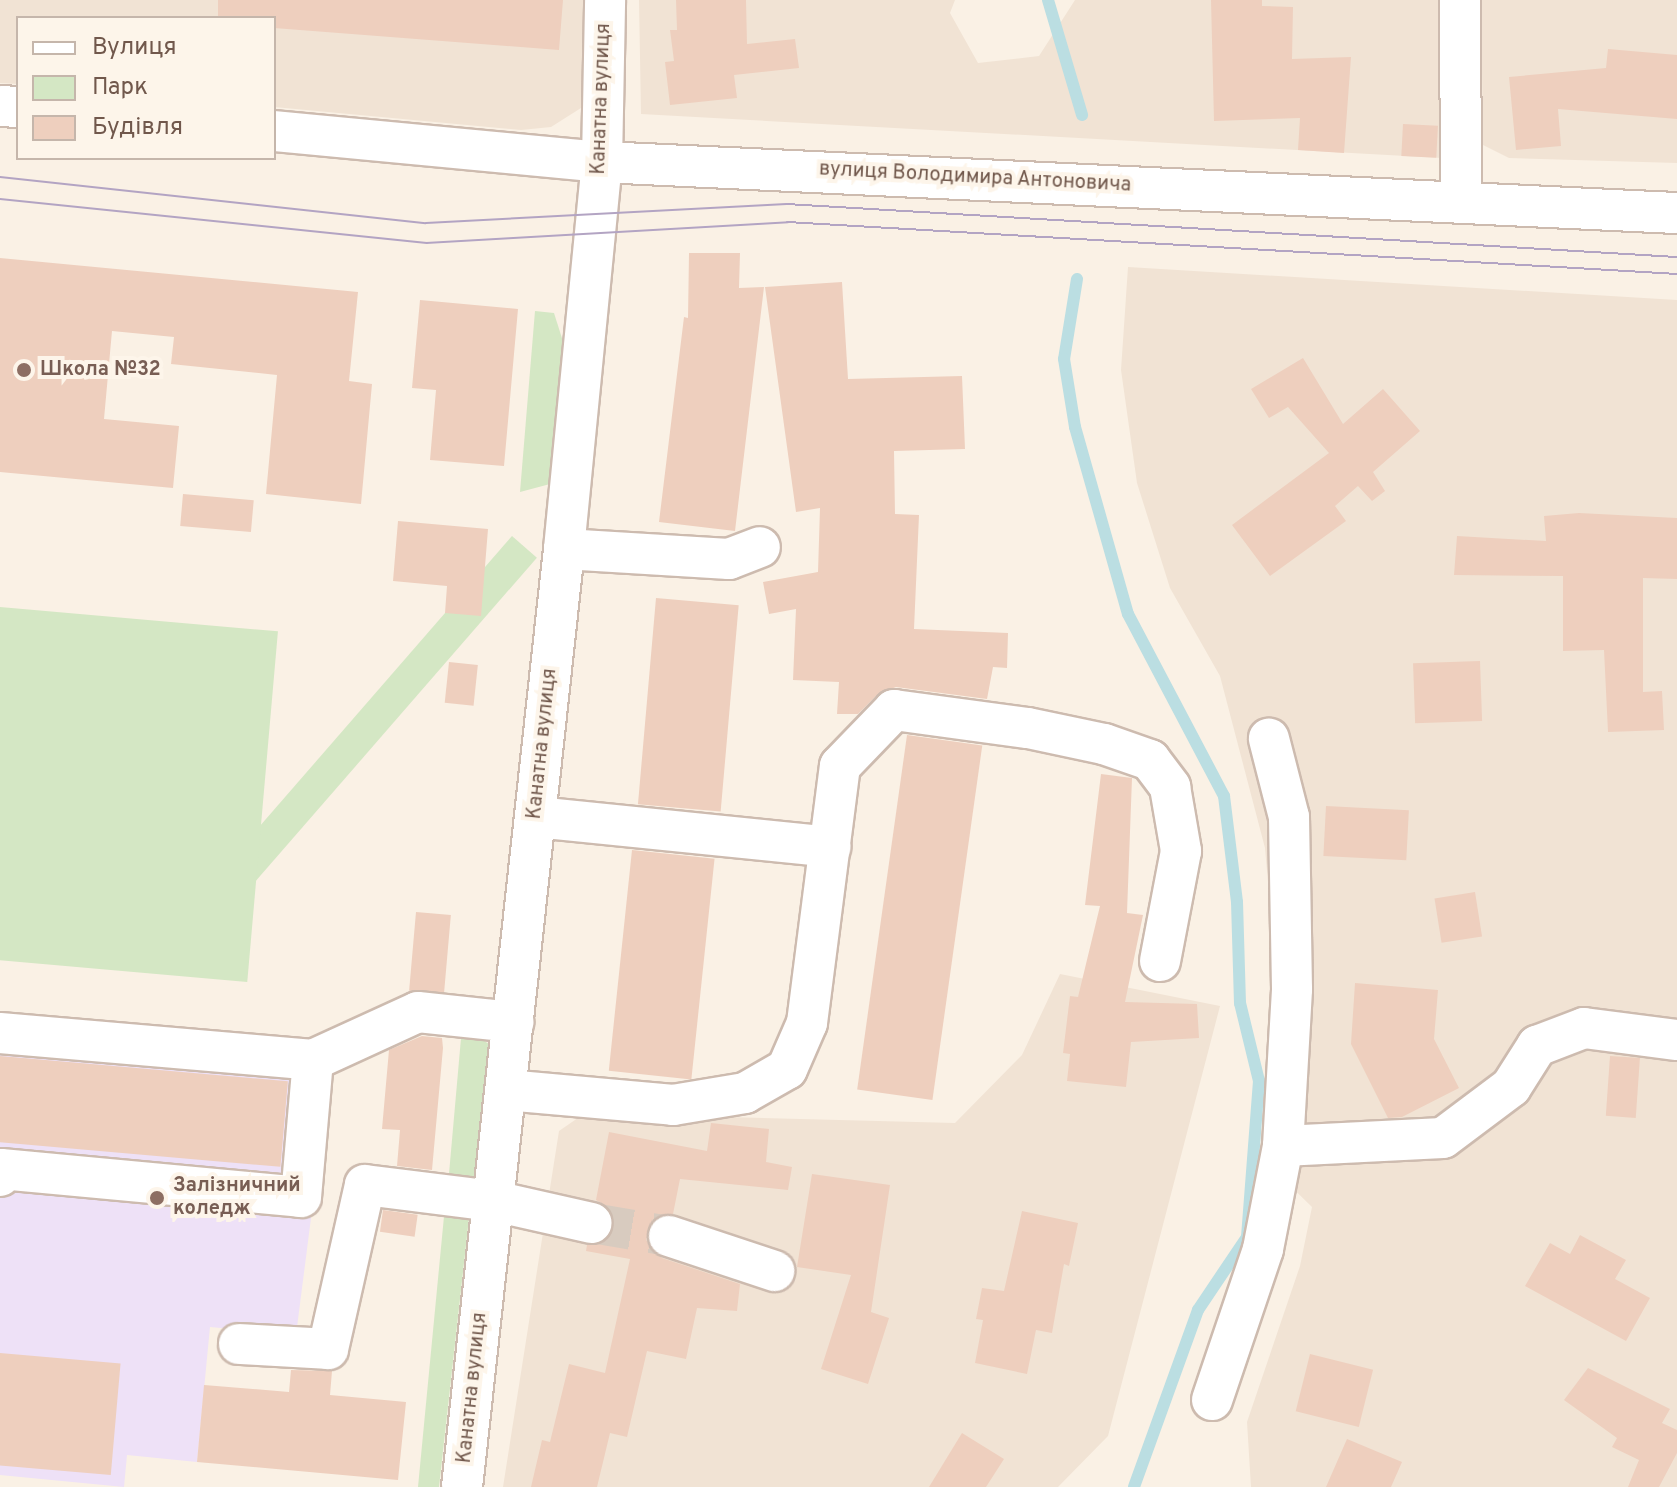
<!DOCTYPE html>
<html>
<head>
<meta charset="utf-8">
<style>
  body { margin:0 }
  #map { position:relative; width:1677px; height:1487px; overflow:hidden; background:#faf1e5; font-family:Overpass,sans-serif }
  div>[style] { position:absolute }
  .residential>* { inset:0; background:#f1e3d4 }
  .education>* { inset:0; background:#eee1f7 }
  .green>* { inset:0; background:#d4e7c4; transform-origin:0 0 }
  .stream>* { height:12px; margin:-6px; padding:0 6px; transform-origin:6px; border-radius:6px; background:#bbdee2 }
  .building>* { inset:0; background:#eecfbe; transform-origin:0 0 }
  .minor-tunnel>* { height:40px; margin-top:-20px; transform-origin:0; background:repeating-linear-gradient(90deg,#d8cbbf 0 40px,transparent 0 60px) }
  .roads { filter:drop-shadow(2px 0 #cdbbaf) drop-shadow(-2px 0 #cdbbaf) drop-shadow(0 2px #cdbbaf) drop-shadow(0 -2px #cdbbaf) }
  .minor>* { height:40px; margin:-20px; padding:0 20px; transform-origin:20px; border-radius:20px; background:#fff }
  .tram>* { height:2px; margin:-1px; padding:0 1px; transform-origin:1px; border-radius:1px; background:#b3a4c3 }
  .dots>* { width:22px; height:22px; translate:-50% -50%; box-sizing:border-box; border:4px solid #fdf5ea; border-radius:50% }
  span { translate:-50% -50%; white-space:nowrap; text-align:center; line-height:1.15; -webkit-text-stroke:8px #fdf5ea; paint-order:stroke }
  .street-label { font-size:20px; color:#71584c }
  .education-label { font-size:20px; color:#785e54; font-weight:700 }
  .left { translate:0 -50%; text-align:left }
  .legend { position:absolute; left:16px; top:16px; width:260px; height:144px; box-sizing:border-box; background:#fdf5ea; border:2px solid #c5b6ab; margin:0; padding:10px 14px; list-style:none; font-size:24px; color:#71584c }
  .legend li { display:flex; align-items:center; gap:16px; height:40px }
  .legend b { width:40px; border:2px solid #c5b6ab }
</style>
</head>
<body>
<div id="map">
  <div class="residential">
    <i style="clip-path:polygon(0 0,592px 0,592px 31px,581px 108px,551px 127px,521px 130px,274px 107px,274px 18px,18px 18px,18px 84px,0 83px)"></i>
    <i style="clip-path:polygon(639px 0,955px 0,950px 13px,978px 63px,1039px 56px,1075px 0,1439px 0,1442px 158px,641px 114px)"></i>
    <i style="clip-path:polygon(1481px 0,1677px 0,1677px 163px,1509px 158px,1483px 145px)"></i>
    <i style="clip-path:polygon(1128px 267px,1677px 300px,1677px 1487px,1251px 1487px,1247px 1422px,1300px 1266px,1312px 1207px,1271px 1167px,1273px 940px,1265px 848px,1220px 676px,1170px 588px,1137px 483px,1121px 370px)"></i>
    <i style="clip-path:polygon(1060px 974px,1220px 1006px,1108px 1436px,1058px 1487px,503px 1487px,559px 1131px,601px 1102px,725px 1117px,955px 1123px,1022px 1055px)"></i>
  </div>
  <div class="education">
    <i style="clip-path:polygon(398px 998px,390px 1043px,330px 1070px,296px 1335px,210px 1327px,197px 1462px,127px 1455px,124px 1487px,0 1475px,0 1013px,310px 1040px)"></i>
  </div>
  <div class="green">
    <i style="clip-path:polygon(535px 311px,554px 313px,566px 351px,550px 484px,520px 492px)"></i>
    <i style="left:512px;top:536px;width:33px;height:461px;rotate:41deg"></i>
    <i style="left:0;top:607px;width:279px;height:352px;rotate:5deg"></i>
    <i style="clip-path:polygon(462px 1027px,489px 1044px,475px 1177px,448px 1185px)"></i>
    <i style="clip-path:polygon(445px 1206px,469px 1218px,439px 1487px,418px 1487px)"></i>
  </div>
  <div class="stream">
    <i style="left:1048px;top:0;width:120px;rotate:73.5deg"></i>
    <i style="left:1077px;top:279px;width:81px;rotate:99.2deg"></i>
    <i style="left:1064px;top:359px;width:69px;rotate:80.8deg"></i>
    <i style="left:1075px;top:427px;width:194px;rotate:74.2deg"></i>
    <i style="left:1128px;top:614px;width:206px;rotate:62.2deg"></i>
    <i style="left:1224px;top:796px;width:107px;rotate:83deg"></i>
    <i style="left:1237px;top:902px;width:101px;rotate:88.3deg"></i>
    <i style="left:1240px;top:1003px;width:80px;rotate:76.3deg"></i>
    <i style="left:1259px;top:1081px;width:156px;rotate:94.4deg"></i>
    <i style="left:1247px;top:1237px;width:88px;rotate:123.9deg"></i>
    <i style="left:1198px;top:1310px;width:188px;rotate:109.9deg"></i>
  </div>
  <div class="building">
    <i style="clip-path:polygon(218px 0,563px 0,559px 50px,274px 28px,274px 18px,218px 18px)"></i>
    <i style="clip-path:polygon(676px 0,746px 0,747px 44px,795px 39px,799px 68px,734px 75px,737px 98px,670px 105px,665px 62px,674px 61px,670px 30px,677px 30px)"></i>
    <i style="clip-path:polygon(1211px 0,1262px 0,1262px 6px,1293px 7px,1292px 59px,1351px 57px,1344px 153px,1298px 150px,1300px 118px,1214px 121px)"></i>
    <i style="clip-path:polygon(1608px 49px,1677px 55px,1677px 119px,1558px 109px,1561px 146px,1516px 150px,1509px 77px,1606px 68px)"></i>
    <i style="left:1403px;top:124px;width:35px;height:32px;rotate:3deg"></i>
    <i style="clip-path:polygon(689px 253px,740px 253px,739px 288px,764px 287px,735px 531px,659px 522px,684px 317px,688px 318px)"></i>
    <i style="clip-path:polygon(0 258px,358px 292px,349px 381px,372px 384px,361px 504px,266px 494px,277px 375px,171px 364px,174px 337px,112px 331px,104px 419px,179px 426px,173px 488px,0 472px)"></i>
    <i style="clip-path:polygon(842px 282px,848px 379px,962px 376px,965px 449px,894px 451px,895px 514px,919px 515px,914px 629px,1008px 633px,1007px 668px,993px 667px,987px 699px,896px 687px,878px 694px,858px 714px,837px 714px,839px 682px,793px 680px,796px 609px,769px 614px,763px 582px,818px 572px,820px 508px,796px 512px,765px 287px)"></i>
    <i style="clip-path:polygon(420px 300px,518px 309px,504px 466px,430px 460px,436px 390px,412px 388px)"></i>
    <i style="clip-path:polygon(1303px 358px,1343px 424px,1383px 389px,1420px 431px,1373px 472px,1385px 491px,1372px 501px,1358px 486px,1335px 506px,1346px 521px,1270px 576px,1232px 525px,1329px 453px,1288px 407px,1269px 418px,1251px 389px)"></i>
    <i style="left:183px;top:494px;width:71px;height:32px;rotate:5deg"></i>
    <i style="clip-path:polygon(1579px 513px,1677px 518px,1677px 579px,1643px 578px,1643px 692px,1662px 691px,1664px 730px,1608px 732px,1604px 650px,1563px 651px,1563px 576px,1454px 575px,1457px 536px,1546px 541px,1544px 516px)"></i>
    <i style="clip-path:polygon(398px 521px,488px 529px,481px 616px,445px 613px,447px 586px,393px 581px)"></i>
    <i style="left:656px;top:598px;width:83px;height:207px;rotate:5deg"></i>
    <i style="left:1480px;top:661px;width:60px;height:67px;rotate:88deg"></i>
    <i style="left:449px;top:662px;width:29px;height:41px;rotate:6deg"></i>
    <i style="left:907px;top:735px;width:76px;height:358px;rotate:8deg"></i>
    <i style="clip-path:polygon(1101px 774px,1132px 778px,1127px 913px,1143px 915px,1125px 1002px,1197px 1004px,1199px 1038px,1131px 1042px,1126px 1087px,1067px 1081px,1070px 1054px,1063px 1053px,1070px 996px,1078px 997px,1100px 906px,1085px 905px)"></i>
    <i style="left:1326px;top:806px;width:83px;height:50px;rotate:3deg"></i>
    <i style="left:632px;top:850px;width:83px;height:222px;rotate:6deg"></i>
    <i style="left:1475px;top:892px;width:45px;height:41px;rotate:81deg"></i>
    <i style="left:416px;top:912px;width:35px;height:79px;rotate:5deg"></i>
    <i style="clip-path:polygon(1355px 983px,1438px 990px,1434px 1039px,1459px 1088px,1402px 1117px,1388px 1118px,1351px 1044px)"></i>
    <i style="clip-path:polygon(422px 1036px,442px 1038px,443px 1048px,432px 1170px,397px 1166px,400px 1130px,382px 1129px,389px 1050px)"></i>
    <i style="left:0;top:1056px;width:289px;height:86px;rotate:5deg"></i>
    <i style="left:1610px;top:1056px;width:30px;height:60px;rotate:4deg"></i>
    <i style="clip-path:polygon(711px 1123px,769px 1129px,766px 1162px,792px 1167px,788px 1190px,680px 1179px,673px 1214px,653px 1219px,646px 1240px,662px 1258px,740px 1284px,737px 1311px,697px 1308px,686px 1359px,647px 1351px,627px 1437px,610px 1433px,597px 1487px,531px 1487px,542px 1440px,550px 1442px,569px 1364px,605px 1373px,630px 1259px,586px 1251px,587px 1245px,608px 1239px,615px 1227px,608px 1207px,596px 1200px,609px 1132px,707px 1151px)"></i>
    <i style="clip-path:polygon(812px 1174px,890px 1185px,871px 1312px,889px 1318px,868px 1384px,821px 1369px,851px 1275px,797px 1267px)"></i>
    <i style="left:383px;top:1210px;width:35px;height:22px;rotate:8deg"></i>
    <i style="clip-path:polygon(1022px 1211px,1078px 1223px,1069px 1266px,1064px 1264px,1052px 1333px,1036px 1330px,1027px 1374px,975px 1363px,983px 1320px,976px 1319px,982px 1288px,1004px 1291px)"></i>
    <i style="clip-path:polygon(1580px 1235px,1626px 1260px,1615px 1279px,1650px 1298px,1626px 1341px,1525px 1286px,1550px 1243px,1570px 1254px)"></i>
    <i style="left:0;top:1353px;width:121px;height:112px;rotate:5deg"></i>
    <i style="left:1310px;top:1354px;width:65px;height:59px;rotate:14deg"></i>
    <i style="clip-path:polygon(1588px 1368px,1670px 1409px,1662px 1423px,1677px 1430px,1677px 1453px,1659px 1487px,1628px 1487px,1639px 1460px,1612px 1447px,1617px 1438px,1564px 1400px)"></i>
    <i style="clip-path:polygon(291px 1370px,332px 1371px,330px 1395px,406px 1402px,398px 1480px,197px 1462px,204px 1385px,289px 1392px)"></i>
    <i style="clip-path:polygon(962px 1433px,1004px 1459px,986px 1487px,929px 1487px)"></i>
    <i style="clip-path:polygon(1347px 1439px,1402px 1462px,1391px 1487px,1326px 1487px)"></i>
  </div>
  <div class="minor-tunnel">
    <i style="left:592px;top:1223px;width:78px;rotate:9.6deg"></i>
  </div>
  <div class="roads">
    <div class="minor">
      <i style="left:1460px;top:0;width:200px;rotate:89.7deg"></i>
      <i style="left:0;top:106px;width:18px;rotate:3deg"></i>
      <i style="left:274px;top:131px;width:329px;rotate:5.4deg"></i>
      <i style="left:602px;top:162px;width:1076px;rotate:2.72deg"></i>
      <i style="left:564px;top:549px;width:165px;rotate:3.5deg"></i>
      <i style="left:729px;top:559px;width:33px;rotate:-21deg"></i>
      <i style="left:536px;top:817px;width:296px;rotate:5.8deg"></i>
      <i style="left:0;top:1033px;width:314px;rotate:4.9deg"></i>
      <i style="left:313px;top:1060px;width:115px;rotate:-24.6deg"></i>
      <i style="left:418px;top:1012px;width:96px;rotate:6deg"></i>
      <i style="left:506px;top:1090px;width:168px;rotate:5.1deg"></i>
      <i style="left:673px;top:1105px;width:73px;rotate:-9.5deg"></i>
      <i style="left:745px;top:1093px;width:48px;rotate:-29.7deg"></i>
      <i style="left:787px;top:1069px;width:50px;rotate:-66.5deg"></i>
      <i style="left:807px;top:1023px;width:259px;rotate:-82.7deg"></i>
      <i style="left:840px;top:766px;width:78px;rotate:-46deg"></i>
      <i style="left:894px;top:710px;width:135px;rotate:7.7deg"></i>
      <i style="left:1028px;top:728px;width:78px;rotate:11.9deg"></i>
      <i style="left:1104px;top:744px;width:49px;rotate:19.2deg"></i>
      <i style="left:1150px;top:760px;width:34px;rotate:53deg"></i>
      <i style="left:1170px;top:787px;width:65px;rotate:80.2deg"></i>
      <i style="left:1181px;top:851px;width:112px;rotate:100.8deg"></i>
      <i style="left:1283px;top:1146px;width:160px;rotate:-2.9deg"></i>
      <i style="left:1443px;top:1138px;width:85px;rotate:-36.9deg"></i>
      <i style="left:1511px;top:1087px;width:49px;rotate:-57.6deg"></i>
      <i style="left:1537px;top:1046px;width:50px;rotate:-21deg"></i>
      <i style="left:1584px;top:1028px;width:94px;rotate:7.4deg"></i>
      <i style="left:0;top:1176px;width:7px;rotate:-82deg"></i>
      <i style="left:1px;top:1169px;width:301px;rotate:5.3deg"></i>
      <i style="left:301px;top:1197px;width:138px;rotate:-85deg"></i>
      <i style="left:669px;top:1236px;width:111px;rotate:18.4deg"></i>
      <i style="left:239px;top:1344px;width:89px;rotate:3.2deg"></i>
      <i style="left:328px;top:1349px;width:168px;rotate:-77.3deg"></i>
      <i style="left:365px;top:1185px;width:130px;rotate:7.1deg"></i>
      <i style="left:494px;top:1201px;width:100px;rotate:12.7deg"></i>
      <i style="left:1212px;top:1400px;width:159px;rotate:-71.3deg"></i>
      <i style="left:1263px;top:1249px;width:105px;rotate:-79deg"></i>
      <i style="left:1283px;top:1146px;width:157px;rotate:-86.7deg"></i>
      <i style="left:1292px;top:989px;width:172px;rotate:-91deg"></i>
      <i style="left:1289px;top:817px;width:81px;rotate:-104.4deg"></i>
      <i style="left:462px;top:1487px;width:944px;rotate:-83.79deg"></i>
      <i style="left:564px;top:549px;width:389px;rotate:-84.4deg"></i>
      <i style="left:602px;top:162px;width:162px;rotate:-88.9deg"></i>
    </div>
  </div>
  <div class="tram">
    <i style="left:0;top:177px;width:428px;rotate:6.2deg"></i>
    <i style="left:426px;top:223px;width:361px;rotate:-3deg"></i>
    <i style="left:787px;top:204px;width:892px;rotate:3.41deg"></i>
    <i style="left:0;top:199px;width:429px;rotate:5.9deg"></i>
    <i style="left:427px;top:243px;width:361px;rotate:-3.3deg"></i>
    <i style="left:787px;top:222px;width:892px;rotate:3.34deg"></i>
  </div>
  <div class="dots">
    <i style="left:24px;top:370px;background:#8d6e63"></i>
    <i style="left:157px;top:1198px;background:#8d6e63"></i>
  </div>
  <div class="street-label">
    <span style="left:602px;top:99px;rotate:-88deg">Канатна вулиця</span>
    <span style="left:975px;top:178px;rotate:3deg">вулиця Володимира Антоновича</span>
    <span style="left:543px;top:744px;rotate:-84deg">Канатна вулиця</span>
    <span style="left:473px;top:1388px;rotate:-84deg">Канатна вулиця</span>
  </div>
  <div class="education-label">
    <span class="left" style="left:40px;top:370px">Школа №32</span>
    <span class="left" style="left:173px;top:1198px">Залізничний<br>коледж</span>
  </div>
  <ul class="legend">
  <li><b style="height:10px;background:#fff"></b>Вулиця</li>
  <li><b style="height:22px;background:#d4e7c4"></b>Парк</li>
  <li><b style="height:22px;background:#eecfbe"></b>Будівля</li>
  </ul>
</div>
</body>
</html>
